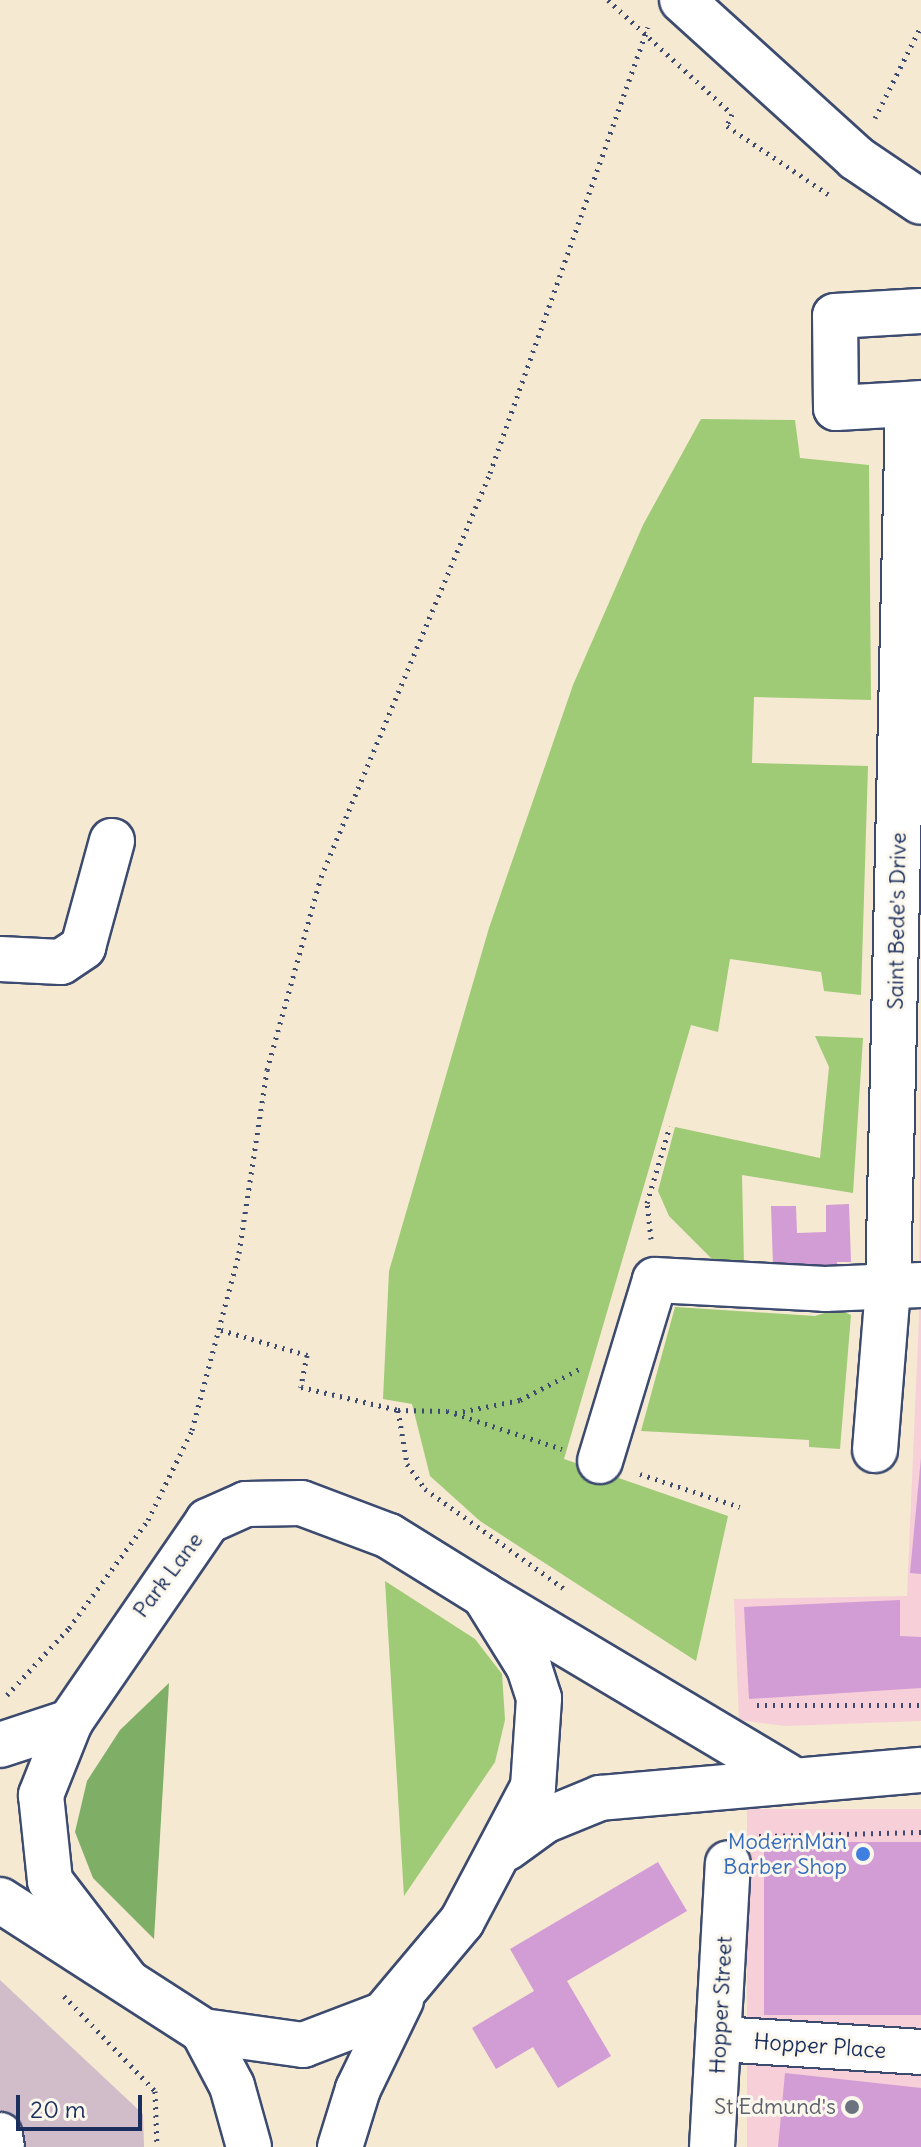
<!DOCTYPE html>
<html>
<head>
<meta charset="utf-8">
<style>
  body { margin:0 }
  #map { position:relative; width:921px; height:2147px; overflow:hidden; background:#f5e9d2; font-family:Delius,sans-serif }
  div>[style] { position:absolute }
  .built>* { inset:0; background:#f6cfd8; transform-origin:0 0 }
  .industrial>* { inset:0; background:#d1bdca }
  .green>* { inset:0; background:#9fca76 }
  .forest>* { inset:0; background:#7fae67 }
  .building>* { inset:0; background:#d29cd5; transform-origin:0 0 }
  .path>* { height:5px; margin-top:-2.5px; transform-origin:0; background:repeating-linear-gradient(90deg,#3c4b6f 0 2px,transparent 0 8px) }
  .roads { filter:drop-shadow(2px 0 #3c4b6f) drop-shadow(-2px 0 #3c4b6f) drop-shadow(0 2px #3c4b6f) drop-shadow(0 -2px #3c4b6f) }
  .minor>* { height:44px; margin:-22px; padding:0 22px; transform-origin:22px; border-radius:22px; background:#fff }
  .highway>* { height:44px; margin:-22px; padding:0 22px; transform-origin:22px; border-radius:22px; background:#fff }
  .dots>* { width:22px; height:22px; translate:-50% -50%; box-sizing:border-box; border:4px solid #fbf7ec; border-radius:50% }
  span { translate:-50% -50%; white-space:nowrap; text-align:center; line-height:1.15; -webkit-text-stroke:6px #fbf7ec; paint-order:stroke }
  .street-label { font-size:22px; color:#1b2f5e }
  .shop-label { font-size:22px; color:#366cbe }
  .right { translate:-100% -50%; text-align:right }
  .worship-label { font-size:22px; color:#5b616d }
  .scale { position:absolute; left:16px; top:2095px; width:126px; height:36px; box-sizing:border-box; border:4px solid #1b2f5e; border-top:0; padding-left:10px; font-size:24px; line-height:28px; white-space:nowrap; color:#1b2f5e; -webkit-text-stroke:6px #fbf7ec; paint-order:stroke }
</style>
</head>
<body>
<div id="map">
  <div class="built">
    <i style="clip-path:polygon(921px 1031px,921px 1721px,785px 1726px,739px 1720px,734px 1599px,907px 1596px,919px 1316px)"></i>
    <i style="left:921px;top:1809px;width:338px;height:174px;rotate:90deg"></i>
  </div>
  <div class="industrial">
    <i style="clip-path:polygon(0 1980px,143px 2114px,144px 2147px,0 2147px)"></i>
  </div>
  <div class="green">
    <i style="clip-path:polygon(701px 419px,795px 420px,800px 458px,869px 465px,871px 700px,754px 697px,752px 763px,868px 766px,861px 995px,824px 991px,821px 972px,730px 959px,718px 1032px,691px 1025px,564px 1459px,728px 1516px,696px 1661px,480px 1521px,430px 1476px,412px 1404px,383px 1399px,389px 1271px,489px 928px,573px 685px,643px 525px)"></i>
    <i style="clip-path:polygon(815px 1036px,863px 1038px,853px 1193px,742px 1175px,744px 1266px,713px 1260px,669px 1216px,658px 1191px,675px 1127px,820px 1158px,829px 1067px)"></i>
    <i style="clip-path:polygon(675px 1307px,815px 1316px,837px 1309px,851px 1315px,840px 1449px,809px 1447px,809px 1440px,641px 1431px)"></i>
    <i style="clip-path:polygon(385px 1581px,475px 1639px,502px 1674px,505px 1720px,495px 1762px,404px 1896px)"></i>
  </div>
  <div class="forest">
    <i style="clip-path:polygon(169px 1683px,154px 1939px,93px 1878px,75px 1832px,87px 1781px,120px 1730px)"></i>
  </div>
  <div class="building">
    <i style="clip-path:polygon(849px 1204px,851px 1262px,837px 1262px,838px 1269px,773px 1266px,771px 1206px,796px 1206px,797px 1233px,826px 1232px,826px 1205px)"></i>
    <i style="clip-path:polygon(921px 1458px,921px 1574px,910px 1573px)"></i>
    <i style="clip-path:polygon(900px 1600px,900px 1636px,921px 1637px,921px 1688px,749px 1699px,744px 1607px)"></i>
    <i style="left:764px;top:1842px;width:157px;height:173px"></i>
    <i style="clip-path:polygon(658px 1862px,687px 1911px,567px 1981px,611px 2056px,558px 2088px,533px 2047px,496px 2069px,472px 2028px,534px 1991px,510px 1949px)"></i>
    <i style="clip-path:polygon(785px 2073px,921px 2088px,921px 2147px,778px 2147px)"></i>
  </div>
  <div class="path">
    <i style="left:608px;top:0;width:168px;rotate:42.6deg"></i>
    <i style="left:732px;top:114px;width:13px;rotate:113deg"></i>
    <i style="left:727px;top:126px;width:122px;rotate:34deg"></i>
    <i style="left:875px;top:118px;width:103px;rotate:-63.4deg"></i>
    <i style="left:651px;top:1239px;width:36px;rotate:-96deg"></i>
    <i style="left:647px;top:1203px;width:80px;rotate:-73.4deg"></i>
    <i style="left:221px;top:1330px;width:90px;rotate:16.2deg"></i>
    <i style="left:307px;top:1355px;width:33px;rotate:101deg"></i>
    <i style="left:301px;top:1387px;width:100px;rotate:13.3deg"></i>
    <i style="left:398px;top:1410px;width:49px;rotate:1.2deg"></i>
    <i style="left:447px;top:1411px;width:121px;rotate:18.3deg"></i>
    <i style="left:398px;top:1410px;width:55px;rotate:80.5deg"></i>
    <i style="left:407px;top:1464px;width:31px;rotate:54deg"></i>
    <i style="left:425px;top:1489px;width:173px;rotate:35.6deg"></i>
    <i style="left:455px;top:1413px;width:66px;rotate:-11.3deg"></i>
    <i style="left:520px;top:1400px;width:71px;rotate:-27.6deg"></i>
    <i style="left:640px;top:1474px;width:105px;rotate:18.3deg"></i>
    <i style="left:7px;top:1695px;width:91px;rotate:-47.2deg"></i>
    <i style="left:69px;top:1628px;width:134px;rotate:-53.8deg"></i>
    <i style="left:148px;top:1520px;width:100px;rotate:-63.9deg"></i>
    <i style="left:192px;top:1430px;width:183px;rotate:-75.1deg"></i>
    <i style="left:239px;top:1253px;width:185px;rotate:-81.3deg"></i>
    <i style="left:267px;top:1070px;width:200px;rotate:-74.4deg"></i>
    <i style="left:321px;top:877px;width:438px;rotate:-67.3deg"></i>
    <i style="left:490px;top:473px;width:473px;rotate:-70.5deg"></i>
    <i style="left:757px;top:1705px;width:164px"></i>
    <i style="left:759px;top:1836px;width:162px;rotate:-1.4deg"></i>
    <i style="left:64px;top:1996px;width:132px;rotate:46.2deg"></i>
    <i style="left:155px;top:2091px;width:56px;rotate:88deg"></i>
  </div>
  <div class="roads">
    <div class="minor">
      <i style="left:682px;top:0;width:235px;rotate:42.2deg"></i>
      <i style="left:856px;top:158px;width:78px;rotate:34.1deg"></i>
      <i style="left:908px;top:404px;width:72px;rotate:176.8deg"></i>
      <i style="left:836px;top:408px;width:92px;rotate:-90.6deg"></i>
      <i style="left:835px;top:316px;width:86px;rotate:-3.3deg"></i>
      <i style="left:0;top:959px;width:61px;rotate:2.8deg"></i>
      <i style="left:61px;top:962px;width:27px;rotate:-34deg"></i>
      <i style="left:83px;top:947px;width:110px;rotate:-74.7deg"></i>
      <i style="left:875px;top:1450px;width:163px;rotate:-85.4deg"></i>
      <i style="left:888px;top:1288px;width:884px;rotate:-88.7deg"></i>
      <i style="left:908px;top:404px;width:13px;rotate:-4deg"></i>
      <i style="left:600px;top:1461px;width:189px;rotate:-73.1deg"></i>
      <i style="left:655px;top:1280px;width:170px;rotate:3deg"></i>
      <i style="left:825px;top:1289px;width:96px;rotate:-2.4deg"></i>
      <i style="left:720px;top:2039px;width:201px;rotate:3.7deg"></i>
      <i style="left:0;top:2135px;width:12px;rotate:81deg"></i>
      <i style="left:712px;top:2147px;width:284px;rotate:-86.8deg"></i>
    </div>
    <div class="highway">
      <i style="left:487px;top:1597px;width:349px;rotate:30.8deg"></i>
      <i style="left:0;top:1745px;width:74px;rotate:-18.2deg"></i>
      <i style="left:507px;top:1848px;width:46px;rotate:-36.1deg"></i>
      <i style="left:544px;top:1821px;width:61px;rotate:-22.3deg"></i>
      <i style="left:600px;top:1798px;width:322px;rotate:-5deg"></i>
      <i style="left:0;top:1900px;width:242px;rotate:32.8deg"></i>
      <i style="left:203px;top:2031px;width:101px;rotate:8deg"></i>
      <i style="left:303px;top:2045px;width:87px;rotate:-20.9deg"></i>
      <i style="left:384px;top:2014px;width:121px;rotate:-50deg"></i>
      <i style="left:462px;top:1921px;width:152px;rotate:-62.1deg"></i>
      <i style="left:533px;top:1787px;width:89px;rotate:-86.1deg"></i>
      <i style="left:539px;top:1698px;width:33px;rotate:-108deg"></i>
      <i style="left:529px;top:1667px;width:85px;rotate:-122deg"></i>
      <i style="left:484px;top:1595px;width:112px;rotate:-148.2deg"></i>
      <i style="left:389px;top:1536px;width:94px;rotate:-159.4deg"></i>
      <i style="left:301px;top:1503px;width:55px;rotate:179deg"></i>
      <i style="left:246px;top:1504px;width:42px;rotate:155.9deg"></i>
      <i style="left:208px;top:1521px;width:244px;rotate:124.5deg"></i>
      <i style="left:70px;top:1722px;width:79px;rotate:111.7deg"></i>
      <i style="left:41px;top:1795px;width:86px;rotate:84deg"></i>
      <i style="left:50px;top:1881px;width:125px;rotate:52.5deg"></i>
      <i style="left:203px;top:2031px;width:62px;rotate:62.2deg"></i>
      <i style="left:232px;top:2086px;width:63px;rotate:74.4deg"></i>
      <i style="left:340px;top:2147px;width:61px;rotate:-72.8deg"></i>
      <i style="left:358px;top:2089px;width:99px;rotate:-64.2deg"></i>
    </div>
  </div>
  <div class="dots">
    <i style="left:863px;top:1854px;background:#3f7fe0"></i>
    <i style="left:852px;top:2107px;background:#6b7280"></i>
  </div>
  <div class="street-label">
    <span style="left:897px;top:921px;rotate:-89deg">Saint Bede's Drive</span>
    <span style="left:168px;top:1575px;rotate:-53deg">Park Lane</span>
    <span style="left:721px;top:2005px;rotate:-87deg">Hopper Street</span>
    <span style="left:820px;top:2046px;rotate:4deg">Hopper Place</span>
  </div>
  <div class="shop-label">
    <span class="right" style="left:847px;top:1854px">ModernMan<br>Barber Shop</span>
  </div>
  <div class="worship-label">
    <span class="right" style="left:836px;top:2107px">St Edmund's</span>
  </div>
  <div class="scale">20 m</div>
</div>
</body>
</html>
